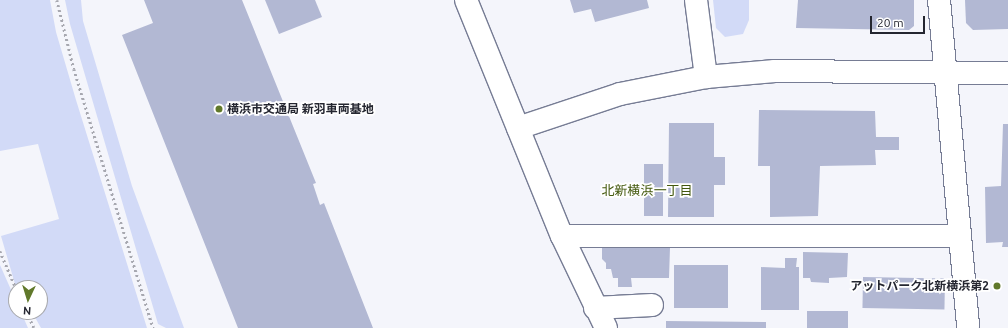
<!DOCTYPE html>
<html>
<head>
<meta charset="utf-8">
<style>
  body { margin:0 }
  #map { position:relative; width:1008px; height:328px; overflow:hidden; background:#f4f5fb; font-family:Ubuntu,"Noto Sans JP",sans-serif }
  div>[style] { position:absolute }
  .green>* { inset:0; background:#d2daf7 }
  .building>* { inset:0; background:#b2b8d3; transform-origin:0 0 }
  .path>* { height:2.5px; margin-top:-1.25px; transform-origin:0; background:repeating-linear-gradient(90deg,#a7a8b0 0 2px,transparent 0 5px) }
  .roads { filter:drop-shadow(1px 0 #767c94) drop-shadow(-1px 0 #767c94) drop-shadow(0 1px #767c94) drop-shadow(0 -1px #767c94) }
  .minor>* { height:22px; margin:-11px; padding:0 11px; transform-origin:11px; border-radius:11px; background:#fff }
  .dots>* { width:11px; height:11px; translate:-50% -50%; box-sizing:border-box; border:2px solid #fff; border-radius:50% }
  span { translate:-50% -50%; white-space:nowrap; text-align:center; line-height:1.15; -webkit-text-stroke:3.5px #fff; paint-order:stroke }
  .poi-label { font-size:12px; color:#242630; font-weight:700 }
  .left { translate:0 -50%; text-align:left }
  .right { translate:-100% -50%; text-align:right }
  .neighbourhood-label { font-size:13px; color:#44590e }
  .north { position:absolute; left:8px; top:280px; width:40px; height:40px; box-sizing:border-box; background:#fff; border:1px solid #a7a8ac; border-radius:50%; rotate:184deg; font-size:11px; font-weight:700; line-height:16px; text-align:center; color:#242630 }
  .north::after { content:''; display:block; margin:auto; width:14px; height:18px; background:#61792b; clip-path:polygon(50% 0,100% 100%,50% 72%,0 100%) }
  .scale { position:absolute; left:870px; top:16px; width:55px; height:18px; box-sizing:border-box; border:2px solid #242630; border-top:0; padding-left:5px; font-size:12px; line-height:14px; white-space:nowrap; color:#242630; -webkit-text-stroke:3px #fff; paint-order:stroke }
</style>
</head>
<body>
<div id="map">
  <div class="green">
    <i style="clip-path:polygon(0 0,50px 0,56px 32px,76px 100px,147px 328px,41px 328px,32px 312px,40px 312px,40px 288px,17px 288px,15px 284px,1px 236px,59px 219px,38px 144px,0 151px)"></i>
    <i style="clip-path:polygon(65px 0,81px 0,83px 21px,132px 186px,184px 328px,166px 328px,158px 324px,70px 24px)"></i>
    <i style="clip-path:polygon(713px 0,749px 0,749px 20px,743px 34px,725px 37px,716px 28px)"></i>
    <i style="clip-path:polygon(0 265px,16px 301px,16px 312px,21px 312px,28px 328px,0 328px)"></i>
  </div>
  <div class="building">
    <i style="clip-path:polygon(144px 0,242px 0,316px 183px,313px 184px,320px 205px,324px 203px,373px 328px,238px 328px,122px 35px,153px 23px)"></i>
    <i style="clip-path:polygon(265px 0,315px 0,322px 17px,279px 34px)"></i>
    <i style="clip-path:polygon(570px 0,647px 0,649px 8px,595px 22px,591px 9px,574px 13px)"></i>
    <i style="clip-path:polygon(798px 0,914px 0,914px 26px,909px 30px,796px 28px)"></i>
    <i style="clip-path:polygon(965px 0,1008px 0,1008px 29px,973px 30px,966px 23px)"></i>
    <i style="clip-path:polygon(759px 110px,875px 111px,876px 137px,899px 137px,899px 150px,875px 150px,876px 165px,820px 166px,818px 216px,770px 217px,770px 166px,758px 166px)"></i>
    <i style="clip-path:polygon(669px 123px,714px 123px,714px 157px,725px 157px,725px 185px,714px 185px,714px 217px,668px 217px)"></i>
    <i style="clip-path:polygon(1003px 124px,1008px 124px,1008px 247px,1002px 247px,1003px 242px,986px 243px,985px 187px,1001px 186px)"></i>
    <i style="left:644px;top:164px;width:19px;height:52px"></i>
    <i style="clip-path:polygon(653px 246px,670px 248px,669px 278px,631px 278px,632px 287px,618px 287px,618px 278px,613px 278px,611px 269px,606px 269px,606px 263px,602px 259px,602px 247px)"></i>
    <i style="clip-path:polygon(803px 252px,848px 253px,847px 277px,829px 278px,829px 283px,811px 282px,810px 278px,803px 278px)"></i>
    <i style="clip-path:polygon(785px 258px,797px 258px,796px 267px,799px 267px,799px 310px,761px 310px,761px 267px,785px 268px)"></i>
    <i style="left:674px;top:265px;width:54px;height:43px"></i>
    <i style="left:863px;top:277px;width:82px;height:31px;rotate:1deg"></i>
    <i style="left:807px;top:311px;width:41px;height:17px"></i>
    <i style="clip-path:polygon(666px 321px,766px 322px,766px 328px,666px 328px)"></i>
  </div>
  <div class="path">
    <i style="left:57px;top:0;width:71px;rotate:76.2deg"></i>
    <i style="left:74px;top:69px;width:271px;rotate:73deg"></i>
    <i style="left:0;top:251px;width:40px;rotate:66.6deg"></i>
    <i style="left:27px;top:312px;width:17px;rotate:66deg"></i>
  </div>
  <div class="roads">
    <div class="minor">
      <i style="left:466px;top:0;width:255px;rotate:67.9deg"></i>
      <i style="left:562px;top:236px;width:102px;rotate:64.4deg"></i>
      <i style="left:696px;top:0;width:78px;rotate:82.6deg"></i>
      <i style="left:939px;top:0;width:329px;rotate:84.9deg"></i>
      <i style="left:518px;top:128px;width:108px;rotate:-18.4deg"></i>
      <i style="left:620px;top:94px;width:88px;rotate:-11.2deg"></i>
      <i style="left:706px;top:77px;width:69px;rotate:-5deg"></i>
      <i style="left:775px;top:71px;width:233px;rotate:0.5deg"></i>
      <i style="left:562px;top:236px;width:398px"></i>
      <i style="left:595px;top:308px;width:57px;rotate:-3deg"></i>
    </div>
  </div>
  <div class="dots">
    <i style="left:219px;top:109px;background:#61792b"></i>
    <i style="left:997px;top:286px;background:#61792b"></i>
  </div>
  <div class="poi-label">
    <span class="left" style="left:227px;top:109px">横浜市交通局 新羽車両基地</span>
    <span class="right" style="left:989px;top:286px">アットパーク北新横浜第2</span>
  </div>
  <div class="neighbourhood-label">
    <span style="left:647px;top:190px">北新横浜一丁目</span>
  </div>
  <div class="north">N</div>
  <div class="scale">20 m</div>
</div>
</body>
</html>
